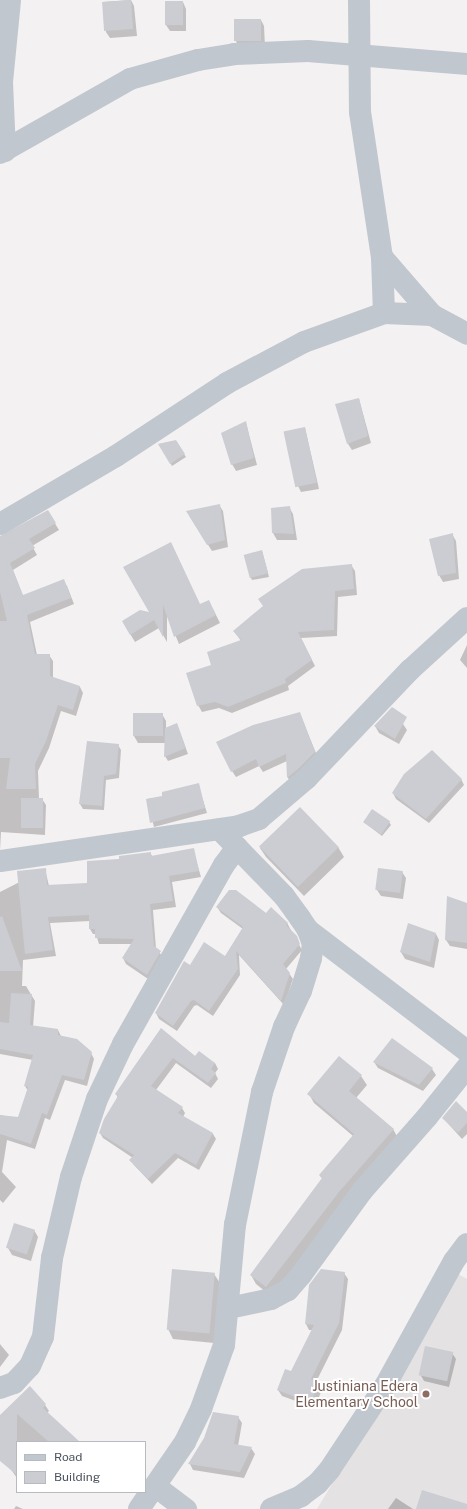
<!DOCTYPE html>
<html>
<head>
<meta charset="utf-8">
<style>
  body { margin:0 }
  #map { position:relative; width:467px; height:1509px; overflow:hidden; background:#f3f1f1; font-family:"Public Sans",sans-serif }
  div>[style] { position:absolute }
  .education>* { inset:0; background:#e4e2e2 }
  .shadow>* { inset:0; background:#0003 }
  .building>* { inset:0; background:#cbcdd3; transform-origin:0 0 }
  .minor>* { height:22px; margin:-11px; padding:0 11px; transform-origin:11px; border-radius:11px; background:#c0c7cf }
  .dots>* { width:11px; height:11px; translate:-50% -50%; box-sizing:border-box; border:2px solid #fff; border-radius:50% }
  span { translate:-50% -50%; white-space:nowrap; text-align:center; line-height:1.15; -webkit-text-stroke:4px #fff; paint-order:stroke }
  .education-label { font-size:14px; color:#785e54 }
  .right { translate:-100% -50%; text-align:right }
  .legend { position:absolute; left:16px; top:1441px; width:130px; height:52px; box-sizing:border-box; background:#fff; border:1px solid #b7babe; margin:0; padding:5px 7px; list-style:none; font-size:12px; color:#4a535d }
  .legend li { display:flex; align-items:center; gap:8px; height:20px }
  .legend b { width:20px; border:1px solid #b7babe }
</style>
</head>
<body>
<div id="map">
  <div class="education">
    <i style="clip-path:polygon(458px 1274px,467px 1279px,467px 1509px,317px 1509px)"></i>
  </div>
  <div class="shadow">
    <i style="clip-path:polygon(131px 0,134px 6px,137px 36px,110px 38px,106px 32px,103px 2px)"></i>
    <i style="clip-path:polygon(183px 2px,186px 9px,186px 31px,170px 31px,166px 25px)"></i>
    <i style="clip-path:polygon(235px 20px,261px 20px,264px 26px,265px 47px,239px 48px,236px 41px)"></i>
    <i style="clip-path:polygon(359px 399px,371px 443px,352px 450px,348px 444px)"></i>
    <i style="clip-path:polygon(246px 423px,257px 465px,236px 471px,232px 464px)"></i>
    <i style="clip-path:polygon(305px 428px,319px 489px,301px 492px,298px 486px)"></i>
    <i style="clip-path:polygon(175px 441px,186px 457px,172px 466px,159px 444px)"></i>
    <i style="clip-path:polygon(219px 505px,223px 511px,228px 547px,212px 551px,191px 518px)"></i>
    <i style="clip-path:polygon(289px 507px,293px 514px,297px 540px,277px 540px,273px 533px)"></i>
    <i style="clip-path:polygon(48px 512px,59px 530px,32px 546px,37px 555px,13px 570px,23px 596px,63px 580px,67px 586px,74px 604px,30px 622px,37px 655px,49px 655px,53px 661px,53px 678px,80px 687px,83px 693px,76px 716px,61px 711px,49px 748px,38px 771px,39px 799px,42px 799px,46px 805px,45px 835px,1px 832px,0 851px,0 537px)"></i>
    <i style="clip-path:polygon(452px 534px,456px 541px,459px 579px,443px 582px,439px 575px)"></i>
    <i style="clip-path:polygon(170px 543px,200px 605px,213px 609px,220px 623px,179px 644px,167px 615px,167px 642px,159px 628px,135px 642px,123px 622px,151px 613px)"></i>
    <i style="clip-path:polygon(262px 551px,269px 577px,252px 580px,250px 576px)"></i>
    <i style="clip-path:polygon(351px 565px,355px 571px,357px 595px,338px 597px,337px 636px,301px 638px,315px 666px,288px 686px,289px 690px,232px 713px,219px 708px,202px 712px,198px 705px,213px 665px,241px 641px,234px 631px)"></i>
    <i style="clip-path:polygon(467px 645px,467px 668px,460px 660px)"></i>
    <i style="clip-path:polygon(134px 714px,162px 714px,166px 721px,166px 729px,177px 725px,188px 754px,168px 761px,165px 756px,165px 743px,138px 743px,134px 736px)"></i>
    <i style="clip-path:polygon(300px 714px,318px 758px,292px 784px,288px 778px,287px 761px,263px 772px,259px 766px,236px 777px,232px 771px)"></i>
    <i style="clip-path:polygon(403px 724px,407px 730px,399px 744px,379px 733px,375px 726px)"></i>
    <i style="clip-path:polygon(118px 745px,121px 750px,119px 778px,106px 780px,104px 810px,83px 809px,80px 804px)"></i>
    <i style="clip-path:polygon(461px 779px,464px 785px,429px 823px,396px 799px,393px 793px)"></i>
    <i style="clip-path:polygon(198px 784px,207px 813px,154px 827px,147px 799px,163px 797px)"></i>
    <i style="clip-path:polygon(389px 822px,391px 825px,382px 836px,365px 823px)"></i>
    <i style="clip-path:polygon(338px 847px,344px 857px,304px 896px,266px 857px,260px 848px)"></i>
    <i style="clip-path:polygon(193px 849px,201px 877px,172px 882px,176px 907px,153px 910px,156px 949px,164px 958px,151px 981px,126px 964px,123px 958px,132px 944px,99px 944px,96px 934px,93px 934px,90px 929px,90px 921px,50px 923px,56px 956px,23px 960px,22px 986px,26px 986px,35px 1001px,33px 1027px,58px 1030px,61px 1036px,91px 1053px,94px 1059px,87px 1086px,65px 1080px,50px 1120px,45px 1118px,35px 1149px,7px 1140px,2px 1172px,16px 1187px,3px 1203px,0 1200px,0 1115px,18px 1119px,28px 1091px,25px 1086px,33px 1060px,0 1054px,0 892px,45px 869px,49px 886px,88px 884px,120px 859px,150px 853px,153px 857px)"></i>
    <i style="clip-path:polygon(402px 872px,406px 878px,403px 899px,381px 896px,377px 890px)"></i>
    <i style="clip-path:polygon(467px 904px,467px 949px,450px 946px,446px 940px)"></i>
    <i style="clip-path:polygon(217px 907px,266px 914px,287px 923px,302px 950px,286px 969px,293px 979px,284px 1005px,239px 955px,240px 975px,213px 1016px,197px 1005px,194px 1006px,177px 1031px,159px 1019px,156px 1013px,190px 966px,225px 957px,243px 929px,221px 913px)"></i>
    <i style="clip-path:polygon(436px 934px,439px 940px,434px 968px,405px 959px,401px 952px)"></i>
    <i style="clip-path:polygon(161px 1029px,196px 1057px,215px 1063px,218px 1069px,215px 1073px,218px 1079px,211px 1088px,176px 1063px,156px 1090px,182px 1108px,185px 1113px,183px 1117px,213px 1134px,216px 1139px,199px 1170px,178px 1158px,152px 1184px,134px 1165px,131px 1160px,133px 1158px,103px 1138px,100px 1133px,118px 1098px,116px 1094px)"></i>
    <i style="clip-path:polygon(339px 1057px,361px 1076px,367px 1085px,356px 1098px,393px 1129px,398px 1138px,271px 1296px,256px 1284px,251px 1275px,323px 1179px,320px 1176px,353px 1136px,314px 1103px,309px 1094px)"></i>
    <i style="clip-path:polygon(374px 1062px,432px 1069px,436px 1075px,423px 1091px,378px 1068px)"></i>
    <i style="clip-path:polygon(467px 1113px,467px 1134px,462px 1139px,443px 1118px)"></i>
    <i style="clip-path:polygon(34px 1230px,38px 1237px,31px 1261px,12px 1255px,8px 1248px)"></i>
    <i style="clip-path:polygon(344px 1273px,348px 1279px,342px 1330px,316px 1382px,322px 1389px,315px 1408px,282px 1396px,278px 1390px,291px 1373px,313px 1330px,309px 1330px,306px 1324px)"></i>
    <i style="clip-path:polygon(214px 1274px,220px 1283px,214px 1343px,173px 1339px,168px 1329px)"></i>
    <i style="clip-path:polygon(0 1344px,9px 1355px,0 1367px)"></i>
    <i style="clip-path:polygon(452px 1353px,456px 1359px,449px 1387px,424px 1381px,420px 1374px)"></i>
    <i style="clip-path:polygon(30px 1388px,45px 1405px,49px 1411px,47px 1413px,79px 1442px,17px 1442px,17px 1478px,0 1454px,0 1425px)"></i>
    <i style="clip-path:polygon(238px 1417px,242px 1423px,238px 1446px,251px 1448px,255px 1454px,244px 1478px,193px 1470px,190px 1464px,205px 1438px)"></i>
    <i style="clip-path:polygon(396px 1498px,413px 1509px,388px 1509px)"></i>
    <i style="clip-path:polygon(16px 1506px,23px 1509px,14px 1509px)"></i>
  </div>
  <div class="building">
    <i style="left:131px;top:0;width:29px;height:29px;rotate:86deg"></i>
    <i style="left:165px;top:1px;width:18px;height:24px"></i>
    <i style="left:234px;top:19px;width:27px;height:22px"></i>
    <i style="clip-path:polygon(359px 398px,368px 436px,347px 444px,335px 404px)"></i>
    <i style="clip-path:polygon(246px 421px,254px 458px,231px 465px,221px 433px)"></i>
    <i style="left:305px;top:427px;width:57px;height:22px;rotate:78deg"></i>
    <i style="clip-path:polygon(176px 440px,185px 454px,170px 464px,158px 444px)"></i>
    <i style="clip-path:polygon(220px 504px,225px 540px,207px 545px,186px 511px)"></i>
    <i style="clip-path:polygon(290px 506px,294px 534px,272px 533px,271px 508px)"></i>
    <i style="clip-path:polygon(48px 510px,56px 523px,29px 539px,35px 548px,10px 563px,23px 595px,64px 579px,71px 598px,27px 615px,35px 654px,50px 654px,50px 676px,80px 686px,73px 710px,58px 705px,46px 741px,35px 764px,36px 789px,6px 789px,10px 758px,0 758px,0 621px,7px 621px,0 592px,0 536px)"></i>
    <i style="clip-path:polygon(453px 533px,456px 573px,438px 576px,429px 539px)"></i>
    <i style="clip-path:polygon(171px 542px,200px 604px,209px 600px,216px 615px,174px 637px,163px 605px,163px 637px,154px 620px,130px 635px,122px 621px,140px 610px,149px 612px,123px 567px)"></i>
    <i style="left:262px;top:550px;width:24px;height:19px;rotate:75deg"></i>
    <i style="clip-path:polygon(352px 564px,354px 589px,335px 591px,334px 630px,298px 632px,312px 660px,285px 679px,286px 683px,228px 707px,215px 702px,197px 706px,186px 673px,211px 665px,207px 652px,241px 640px,233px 631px,263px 606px,258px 599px,302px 569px)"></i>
    <i style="clip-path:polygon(392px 707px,407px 717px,395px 739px,374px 726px)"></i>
    <i style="clip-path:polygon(300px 712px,315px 752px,298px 769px,287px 778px,286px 754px,259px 767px,256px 759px,231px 772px,216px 742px,253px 725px)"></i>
    <i style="left:133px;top:713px;width:30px;height:23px"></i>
    <i style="clip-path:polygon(177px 723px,186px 748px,164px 757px,165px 728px)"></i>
    <i style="clip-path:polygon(87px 741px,119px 744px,116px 774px,104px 776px,102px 806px,79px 804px)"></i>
    <i style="clip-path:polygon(432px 750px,462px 779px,426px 819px,392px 793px,404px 774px)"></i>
    <i style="clip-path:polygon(199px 783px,205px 808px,150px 823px,146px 799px,162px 796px,162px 792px)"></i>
    <i style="left:21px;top:798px;width:22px;height:30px"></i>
    <i style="left:300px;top:807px;width:56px;height:57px;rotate:46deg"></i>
    <i style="left:372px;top:809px;width:22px;height:16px;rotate:34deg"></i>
    <i style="clip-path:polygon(194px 848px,199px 871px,169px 876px,173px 901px,150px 904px,154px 946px,161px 951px,147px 975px,122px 958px,134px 939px,95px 938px,95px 929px,89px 929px,89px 915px,48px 917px,53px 950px,25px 954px,17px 871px,46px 868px,47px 885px,87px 883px,87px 861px,119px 859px,119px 856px,151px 852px,151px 856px)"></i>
    <i style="left:378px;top:868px;width:25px;height:22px;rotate:7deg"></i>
    <i style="clip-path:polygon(229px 890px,236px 890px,266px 913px,271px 907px,288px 923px,286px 925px,297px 936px,300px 944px,283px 964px,290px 973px,281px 1001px,236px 951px,238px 969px,209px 1011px,194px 1000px,191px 1001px,173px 1026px,155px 1013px,184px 961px,190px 965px,204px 942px,225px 956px,243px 927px,216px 907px)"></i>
    <i style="clip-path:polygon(447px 896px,467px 903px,467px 943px,445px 940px)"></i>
    <i style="clip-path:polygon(2px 916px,22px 971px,0 971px,0 917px)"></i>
    <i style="clip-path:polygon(408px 923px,436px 933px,430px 962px,400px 952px)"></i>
    <i style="clip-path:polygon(11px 993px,32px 994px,30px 1025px,58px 1029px,58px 1035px,77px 1039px,92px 1052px,84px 1080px,62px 1075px,47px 1115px,42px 1113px,31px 1144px,0 1134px,0 1115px,18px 1117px,28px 1087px,24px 1086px,33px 1055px,0 1049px,0 1022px,9px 1023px)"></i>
    <i style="clip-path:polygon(161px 1028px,195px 1056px,199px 1051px,215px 1063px,211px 1069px,216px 1073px,208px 1083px,173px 1058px,151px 1086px,183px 1107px,178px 1113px,213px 1133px,196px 1165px,175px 1153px,148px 1179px,129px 1160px,134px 1155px,99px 1133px,104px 1119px,118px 1096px,115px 1094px)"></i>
    <i style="clip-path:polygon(392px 1038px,433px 1068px,419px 1085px,373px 1062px)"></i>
    <i style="clip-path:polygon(339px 1056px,362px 1075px,349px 1091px,394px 1129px,339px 1192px,266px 1287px,250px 1275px,322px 1178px,319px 1175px,354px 1134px,307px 1094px)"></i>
    <i style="clip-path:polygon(456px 1101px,467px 1112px,467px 1123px,458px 1133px,442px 1118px)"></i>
    <i style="left:14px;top:1223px;width:22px;height:26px;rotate:18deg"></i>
    <i style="left:172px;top:1269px;width:43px;height:61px;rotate:5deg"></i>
    <i style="clip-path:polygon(321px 1269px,345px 1272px,339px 1323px,311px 1379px,319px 1382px,311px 1403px,277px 1390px,285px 1369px,291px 1371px,314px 1325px,305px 1324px,309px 1285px)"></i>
    <i style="left:425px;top:1346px;width:29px;height:30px;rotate:12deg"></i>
    <i style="clip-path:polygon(30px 1386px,46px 1404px,43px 1408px,80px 1442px,49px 1442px,17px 1414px,17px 1475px,0 1461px,0 1415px)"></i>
    <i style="clip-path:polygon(213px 1412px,239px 1416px,234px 1444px,252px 1447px,240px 1472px,188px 1464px,204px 1438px)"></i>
    <i style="clip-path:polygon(422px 1490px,467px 1504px,467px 1509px,416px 1509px)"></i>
  </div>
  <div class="minor">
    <i style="left:359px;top:0;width:112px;rotate:89.5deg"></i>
    <i style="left:360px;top:112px;width:147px;rotate:81.4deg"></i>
    <i style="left:382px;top:257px;width:56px;rotate:88deg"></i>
    <i style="left:384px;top:313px;width:48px;rotate:2.4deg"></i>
    <i style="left:5px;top:151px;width:69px;rotate:-92.5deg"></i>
    <i style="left:2px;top:82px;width:82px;rotate:-84.4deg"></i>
    <i style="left:0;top:153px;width:150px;rotate:-29.6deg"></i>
    <i style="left:130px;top:79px;width:71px;rotate:-15.6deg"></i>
    <i style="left:198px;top:60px;width:36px;rotate:-9deg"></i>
    <i style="left:234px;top:54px;width:74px;rotate:-2.3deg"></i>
    <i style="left:308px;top:51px;width:160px;rotate:4.7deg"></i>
    <i style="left:382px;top:257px;width:77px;rotate:49.2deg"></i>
    <i style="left:432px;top:315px;width:40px;rotate:28deg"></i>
    <i style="left:0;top:524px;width:134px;rotate:-30.4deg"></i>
    <i style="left:116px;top:456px;width:133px;rotate:-33.3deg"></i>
    <i style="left:227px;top:383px;width:87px;rotate:-28deg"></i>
    <i style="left:304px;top:342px;width:85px;rotate:-19.9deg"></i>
    <i style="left:0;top:861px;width:242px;rotate:-8.3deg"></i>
    <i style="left:239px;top:826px;width:21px;rotate:-19deg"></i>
    <i style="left:259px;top:819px;width:63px;rotate:-40.5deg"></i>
    <i style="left:307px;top:778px;width:149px;rotate:-46.4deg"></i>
    <i style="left:410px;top:670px;width:77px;rotate:-42.4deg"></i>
    <i style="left:308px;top:930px;width:200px;rotate:37.3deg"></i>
    <i style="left:229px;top:1308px;width:43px;rotate:-12.1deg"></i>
    <i style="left:271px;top:1299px;width:19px;rotate:-28deg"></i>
    <i style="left:288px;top:1290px;width:20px;rotate:-49deg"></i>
    <i style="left:301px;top:1275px;width:104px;rotate:-54deg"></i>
    <i style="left:362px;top:1191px;width:98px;rotate:-48.7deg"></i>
    <i style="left:427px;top:1117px;width:64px;rotate:-51.3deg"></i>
    <i style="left:0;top:1388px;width:15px;rotate:-20deg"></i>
    <i style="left:14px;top:1383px;width:23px;rotate:-47deg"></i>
    <i style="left:30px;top:1366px;width:32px;rotate:-66deg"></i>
    <i style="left:43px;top:1337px;width:80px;rotate:-83.5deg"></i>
    <i style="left:52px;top:1258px;width:83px;rotate:-76.8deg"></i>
    <i style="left:71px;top:1177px;width:82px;rotate:-71.6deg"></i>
    <i style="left:97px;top:1099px;width:61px;rotate:-64.7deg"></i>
    <i style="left:123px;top:1044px;width:206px;rotate:-60.6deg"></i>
    <i style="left:224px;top:865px;width:22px;rotate:-54deg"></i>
    <i style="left:155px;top:1486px;width:39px;rotate:37deg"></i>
    <i style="left:139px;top:1509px;width:81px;rotate:-55.5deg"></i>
    <i style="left:185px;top:1442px;width:37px;rotate:-64deg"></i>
    <i style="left:201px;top:1409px;width:68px;rotate:-70.2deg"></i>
    <i style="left:224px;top:1345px;width:121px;rotate:-84.8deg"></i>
    <i style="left:235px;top:1225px;width:136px;rotate:-78.5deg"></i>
    <i style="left:262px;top:1092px;width:69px;rotate:-71.3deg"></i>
    <i style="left:284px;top:1027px;width:40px;rotate:-65deg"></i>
    <i style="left:301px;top:991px;width:34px;rotate:-73deg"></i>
    <i style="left:311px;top:958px;width:14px;rotate:-82deg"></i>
    <i style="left:313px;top:944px;width:15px;rotate:-110deg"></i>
    <i style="left:308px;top:930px;width:14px;rotate:-124deg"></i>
    <i style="left:300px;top:918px;width:27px;rotate:-126deg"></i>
    <i style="left:284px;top:896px;width:93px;rotate:-134.1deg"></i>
    <i style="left:271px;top:1509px;width:33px;rotate:-23deg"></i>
    <i style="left:301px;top:1496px;width:21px;rotate:-37deg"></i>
    <i style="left:318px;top:1483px;width:18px;rotate:-49deg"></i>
    <i style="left:330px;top:1469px;width:100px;rotate:-56.5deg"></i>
    <i style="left:385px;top:1386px;width:143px;rotate:-61.1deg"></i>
    <i style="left:454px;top:1261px;width:21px;rotate:-53deg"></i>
  </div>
  <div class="dots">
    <i style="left:426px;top:1394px;background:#8d6e63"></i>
  </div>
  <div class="education-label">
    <span class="right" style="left:418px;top:1394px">Justiniana Edera<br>Elementary School</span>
  </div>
  <ul class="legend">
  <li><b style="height:5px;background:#c0c7cf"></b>Road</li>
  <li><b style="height:11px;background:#cbcdd3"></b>Building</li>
  </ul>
</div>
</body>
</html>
